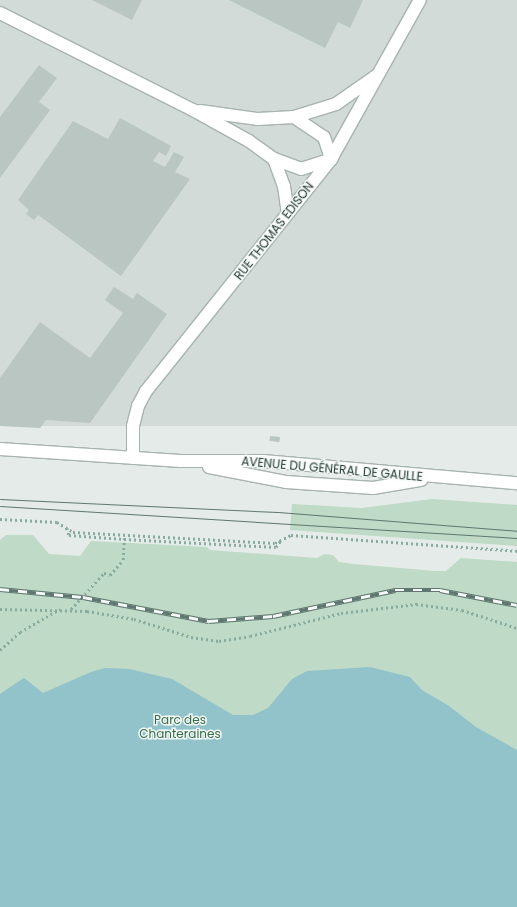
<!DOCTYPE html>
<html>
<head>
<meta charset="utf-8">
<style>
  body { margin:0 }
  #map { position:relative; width:517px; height:907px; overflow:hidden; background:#e4ebe8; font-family:Poppins,sans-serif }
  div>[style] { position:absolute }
  .built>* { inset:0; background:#d2dbd7; transform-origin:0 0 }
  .green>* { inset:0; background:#bfdac6 }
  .water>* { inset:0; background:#92c2ca }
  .building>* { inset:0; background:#b9c6c1; transform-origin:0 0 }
  .path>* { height:2.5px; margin-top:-1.25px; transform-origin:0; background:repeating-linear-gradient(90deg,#88ab9f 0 2px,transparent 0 5px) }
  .roads { filter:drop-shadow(1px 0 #a7b3af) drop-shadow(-1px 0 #a7b3af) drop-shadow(0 1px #a7b3af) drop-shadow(0 -1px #a7b3af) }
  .minor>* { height:12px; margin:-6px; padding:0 6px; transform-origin:6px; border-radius:6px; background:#fff }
  .secondary>* { height:12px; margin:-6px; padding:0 6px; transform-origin:6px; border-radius:6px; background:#fff }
  .tram>* { height:1px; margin:-0.5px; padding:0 0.5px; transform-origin:0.5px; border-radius:0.5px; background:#607670 }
  .rail>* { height:4.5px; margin-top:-2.25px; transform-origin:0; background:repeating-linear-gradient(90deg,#f4f8f6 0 9px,#607670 0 18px); box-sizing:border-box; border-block:1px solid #607670 }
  span { translate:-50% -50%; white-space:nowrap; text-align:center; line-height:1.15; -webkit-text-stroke:3px #f4f8f6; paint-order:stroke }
  .street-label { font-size:12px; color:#253b35 }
  .park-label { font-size:12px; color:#346d49 }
</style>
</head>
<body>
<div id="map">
  <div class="built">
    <i style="left:0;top:0;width:517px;height:426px"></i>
  </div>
  <div class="green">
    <i style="clip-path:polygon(432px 499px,517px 505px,517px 546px,290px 530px,292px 504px,362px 508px)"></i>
    <i style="clip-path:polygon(6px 535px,33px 535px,49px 554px,80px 556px,91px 541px,207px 547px,210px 550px,317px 558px,325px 554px,333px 555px,339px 562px,354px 564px,435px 571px,446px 571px,461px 558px,517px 562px,517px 907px,0 907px,0 540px)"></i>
  </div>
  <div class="water">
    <i style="clip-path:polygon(370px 667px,410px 677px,422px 690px,449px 706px,476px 727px,517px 750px,517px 907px,0 907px,0 694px,19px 681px,24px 678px,43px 693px,91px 672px,105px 668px,129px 669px,172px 679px,233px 715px,253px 715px,268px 708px,292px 679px,307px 671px)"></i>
  </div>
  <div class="building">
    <i style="clip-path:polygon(92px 0,142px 0,132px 20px)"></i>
    <i style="clip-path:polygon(229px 0,363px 0,350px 28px,338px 22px,325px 48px)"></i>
    <i style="clip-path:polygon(39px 65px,57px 78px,39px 102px,50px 110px,0 178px,0 117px)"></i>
    <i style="clip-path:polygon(120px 118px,171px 146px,166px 156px,159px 152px,153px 161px,165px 167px,174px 152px,184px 157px,175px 172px,190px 179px,121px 276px,38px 215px,34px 220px,26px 214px,29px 210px,18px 200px,73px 121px,108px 139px)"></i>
    <i style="clip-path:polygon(114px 287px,133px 299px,137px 293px,167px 314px,90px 423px,46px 420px,40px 428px,0 426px,0 378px,40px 322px,90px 358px,123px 313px,105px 300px)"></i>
    <i style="left:270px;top:436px;width:10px;height:5px;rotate:6deg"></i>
  </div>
  <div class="path">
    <i style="left:0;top:519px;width:57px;rotate:3deg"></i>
    <i style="left:57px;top:522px;width:19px;rotate:32deg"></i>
    <i style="left:73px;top:532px;width:202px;rotate:3.1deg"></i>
    <i style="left:275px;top:543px;width:18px;rotate:-27deg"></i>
    <i style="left:291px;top:535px;width:227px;rotate:4deg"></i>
    <i style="left:67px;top:528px;width:7px;rotate:74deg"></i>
    <i style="left:69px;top:535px;width:55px;rotate:4.2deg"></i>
    <i style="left:124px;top:539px;width:152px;rotate:3deg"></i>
    <i style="left:276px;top:547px;width:9px;rotate:-54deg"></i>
    <i style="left:0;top:609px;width:87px;rotate:1.3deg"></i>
    <i style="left:87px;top:611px;width:48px;rotate:9.7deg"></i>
    <i style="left:134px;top:619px;width:60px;rotate:17.5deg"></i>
    <i style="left:191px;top:637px;width:28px;rotate:8deg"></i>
    <i style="left:219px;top:641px;width:31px;rotate:-9deg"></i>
    <i style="left:250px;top:636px;width:94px;rotate:-14.2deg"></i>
    <i style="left:341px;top:613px;width:76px;rotate:-6.8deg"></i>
    <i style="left:416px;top:604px;width:46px;rotate:7.4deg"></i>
    <i style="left:462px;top:610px;width:58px;rotate:18.1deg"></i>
    <i style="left:71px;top:609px;width:49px;rotate:-47.5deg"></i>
    <i style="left:104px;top:573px;width:6px;rotate:18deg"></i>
    <i style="left:110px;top:575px;width:20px;rotate:-49deg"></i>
    <i style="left:123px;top:560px;width:22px;rotate:-87deg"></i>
    <i style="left:0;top:650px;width:27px;rotate:-42deg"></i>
    <i style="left:20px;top:632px;width:46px;rotate:-29.9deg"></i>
  </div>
  <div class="roads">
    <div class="minor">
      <i style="left:0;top:13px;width:216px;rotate:26.7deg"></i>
      <i style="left:193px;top:110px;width:64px;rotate:29deg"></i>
      <i style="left:249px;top:141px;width:31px;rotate:36deg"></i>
      <i style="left:274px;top:159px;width:29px;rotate:20deg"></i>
      <i style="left:301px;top:169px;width:32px;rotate:-18deg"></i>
      <i style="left:200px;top:111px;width:59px;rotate:7.9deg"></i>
      <i style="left:258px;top:119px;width:36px;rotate:-3deg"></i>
      <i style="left:294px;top:117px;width:44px;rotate:-17.2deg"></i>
      <i style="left:336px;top:104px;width:49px;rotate:-35deg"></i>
      <i style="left:294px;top:117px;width:36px;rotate:34deg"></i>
      <i style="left:324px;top:137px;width:23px;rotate:72deg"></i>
      <i style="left:274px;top:159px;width:29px;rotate:70deg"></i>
      <i style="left:284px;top:186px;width:27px;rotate:82deg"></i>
      <i style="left:133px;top:458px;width:32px;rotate:-90deg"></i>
      <i style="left:133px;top:426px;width:21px;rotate:-76deg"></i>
      <i style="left:138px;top:406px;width:17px;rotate:-62deg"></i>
      <i style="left:146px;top:391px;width:297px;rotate:-51.4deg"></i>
      <i style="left:331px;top:159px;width:182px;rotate:-60.8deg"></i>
    </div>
    <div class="secondary">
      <i style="left:0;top:449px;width:181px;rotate:3.8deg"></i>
      <i style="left:181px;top:461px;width:82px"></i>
      <i style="left:263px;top:461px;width:255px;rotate:5deg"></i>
      <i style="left:209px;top:467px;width:78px;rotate:11deg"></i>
      <i style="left:286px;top:482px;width:87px;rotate:3.9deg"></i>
      <i style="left:373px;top:488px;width:49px;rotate:-9.5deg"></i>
    </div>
  </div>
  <div class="tram">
    <i style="left:0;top:499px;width:278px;rotate:2.7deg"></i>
    <i style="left:278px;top:512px;width:240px;rotate:4.5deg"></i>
    <i style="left:0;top:506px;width:518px;rotate:3.54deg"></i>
  </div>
  <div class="rail">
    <i style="left:0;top:589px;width:83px;rotate:5.5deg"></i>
    <i style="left:83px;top:597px;width:128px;rotate:10.8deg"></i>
    <i style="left:209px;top:621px;width:64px;rotate:-4.5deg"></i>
    <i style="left:273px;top:616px;width:125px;rotate:-12deg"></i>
    <i style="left:395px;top:590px;width:45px"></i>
    <i style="left:440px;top:590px;width:78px;rotate:11deg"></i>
  </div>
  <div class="street-label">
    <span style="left:274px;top:231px;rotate:-52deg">RUE THOMAS EDISON</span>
    <span style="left:332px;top:469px;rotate:5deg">AVENUE DU GÉNÉRAL DE GAULLE</span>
  </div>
  <div class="park-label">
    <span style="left:180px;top:727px">Parc des<br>Chanteraines</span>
  </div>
</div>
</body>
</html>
